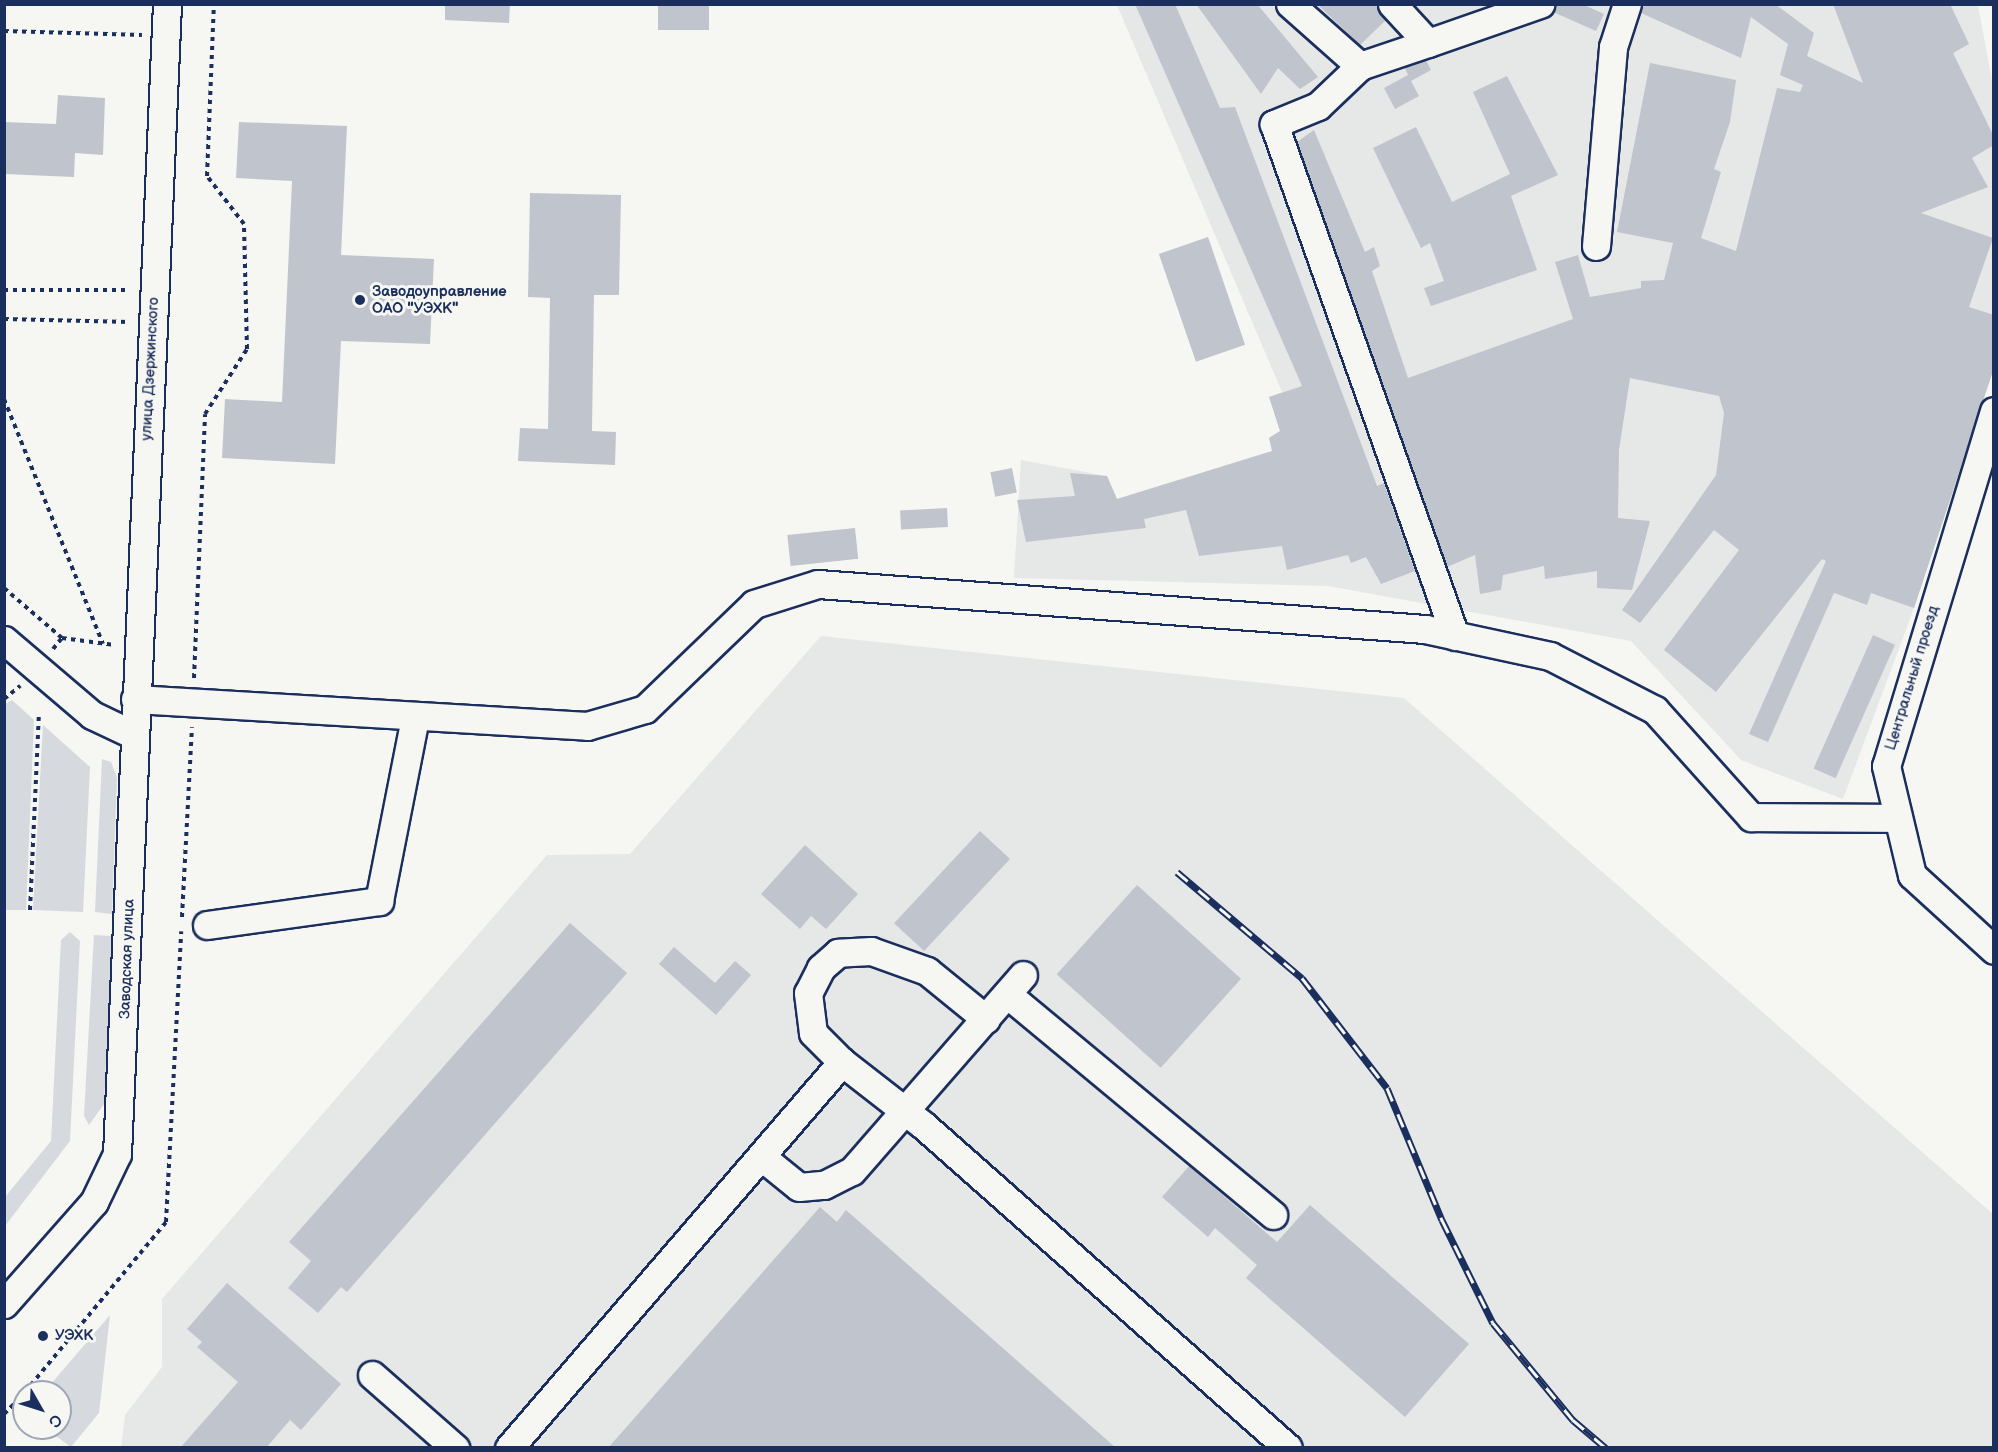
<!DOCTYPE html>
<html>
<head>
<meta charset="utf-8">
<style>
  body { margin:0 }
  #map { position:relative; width:1998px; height:1452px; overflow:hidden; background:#f6f6f2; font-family:"Balsamiq Sans",sans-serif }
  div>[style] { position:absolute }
  .built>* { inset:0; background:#e6e7e7 }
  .green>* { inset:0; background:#d6d9dd }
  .building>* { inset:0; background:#c0c4cd; transform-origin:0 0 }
  .path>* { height:4px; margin-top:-2px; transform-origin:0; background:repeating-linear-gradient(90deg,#1b2f5e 0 4.5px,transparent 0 9px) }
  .roads { filter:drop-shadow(2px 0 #1b2f5e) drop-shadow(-2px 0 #1b2f5e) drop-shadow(0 2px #1b2f5e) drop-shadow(0 -2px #1b2f5e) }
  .minor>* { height:27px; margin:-13.5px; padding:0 13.5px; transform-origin:13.5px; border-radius:13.5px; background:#f6f6f2 }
  .rail>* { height:7px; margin-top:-3.5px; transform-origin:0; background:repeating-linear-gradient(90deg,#f6f6f2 0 14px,#1b2f5e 0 28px); box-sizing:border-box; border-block:2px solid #1b2f5e }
  .dots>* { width:16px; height:16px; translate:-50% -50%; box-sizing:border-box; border:3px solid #f6f6f2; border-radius:50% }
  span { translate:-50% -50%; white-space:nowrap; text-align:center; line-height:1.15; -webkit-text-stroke:6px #f6f6f2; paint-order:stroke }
  .poi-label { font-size:15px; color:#1b2f5e; font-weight:700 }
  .left { translate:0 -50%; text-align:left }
  .street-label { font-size:15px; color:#1b2f5e }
  .frame { position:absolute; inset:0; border:6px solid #1b2f5e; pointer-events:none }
  .north { position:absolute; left:12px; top:1380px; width:60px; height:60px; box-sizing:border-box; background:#f6f6f2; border:2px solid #9ea6b7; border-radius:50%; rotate:129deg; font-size:16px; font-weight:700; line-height:24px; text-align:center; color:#1b2f5e }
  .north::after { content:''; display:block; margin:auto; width:21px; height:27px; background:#1b2f5e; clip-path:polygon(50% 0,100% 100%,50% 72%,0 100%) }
</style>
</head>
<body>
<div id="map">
  <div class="built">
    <i style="clip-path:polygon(1117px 5px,1978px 5px,1994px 92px,1993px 368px,1914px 608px,1843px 799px,1741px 760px,1631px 641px,1328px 586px,1014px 578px,1021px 460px,1107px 476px,1117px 499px,1272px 451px,1269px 438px,1280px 431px,1269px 397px,1282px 392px)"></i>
    <i style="clip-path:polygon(821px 636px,1404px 698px,1993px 1214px,1993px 1447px,121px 1448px,125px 1415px,162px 1367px,162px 1299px,547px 855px,630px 854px)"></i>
  </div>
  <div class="green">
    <i style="clip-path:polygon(12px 700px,34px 720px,26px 910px,5px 910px,4px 705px)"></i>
    <i style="clip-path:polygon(43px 725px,90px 767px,83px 912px,33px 910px)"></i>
    <i style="clip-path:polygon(102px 759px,111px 762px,117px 778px,112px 914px,95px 912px)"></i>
    <i style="clip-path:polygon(70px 932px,80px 941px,70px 1141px,5px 1226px,5px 1197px,51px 1141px,61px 940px)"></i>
    <i style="clip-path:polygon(94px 935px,112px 936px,104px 1104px,89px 1125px,84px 1116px)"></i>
    <i style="clip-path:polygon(110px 1315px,99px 1413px,71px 1447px,45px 1428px,60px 1428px,60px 1392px,44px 1392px)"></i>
  </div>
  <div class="building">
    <i style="clip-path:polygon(445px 4px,510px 4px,509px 23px,445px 20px)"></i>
    <i style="left:658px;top:4px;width:51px;height:26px"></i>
    <i style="clip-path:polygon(1135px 4px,1175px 4px,1220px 108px,1235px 107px,1377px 486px,1384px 483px,1415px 571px,1381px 584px,1366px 557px,1351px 563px,1348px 555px,1287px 570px,1282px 546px,1199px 556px,1186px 510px,1144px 519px,1146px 528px,1026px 542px,1017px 500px,1075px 496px,1070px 473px,1107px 476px,1117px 499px,1272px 451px,1269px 438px,1280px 431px,1269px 397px,1302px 386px)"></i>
    <i style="clip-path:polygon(1196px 4px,1257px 4px,1318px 77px,1300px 89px,1278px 68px,1261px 94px)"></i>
    <i style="clip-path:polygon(1317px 4px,1376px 4px,1386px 20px,1360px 45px)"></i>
    <i style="clip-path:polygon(1555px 4px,1582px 4px,1604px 14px,1596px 31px,1553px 12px)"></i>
    <i style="clip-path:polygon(1642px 4px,1775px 4px,1814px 33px,1807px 56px,1863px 83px,1833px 4px,1950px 4px,1969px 44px,1953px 53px,1994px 137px,1994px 145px,1972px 158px,1988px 187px,1921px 213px,1993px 238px,1969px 307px,1994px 315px,1994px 368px,1914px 608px,1871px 593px,1867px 605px,1834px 593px,1768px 742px,1749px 734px,1826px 561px,1822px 559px,1716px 692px,1664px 650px,1739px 550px,1714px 530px,1640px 623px,1622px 610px,1716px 475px,1724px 413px,1719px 396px,1630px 378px,1619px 450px,1618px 518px,1650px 521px,1632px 590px,1597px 588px,1597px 571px,1545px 579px,1544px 566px,1503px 575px,1501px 590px,1480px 594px,1475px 555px,1447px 567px,1297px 142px,1314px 130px,1365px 252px,1374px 247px,1380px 266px,1372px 271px,1408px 378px,1573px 319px,1555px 262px,1578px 255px,1590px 297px,1641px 288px,1641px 281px,1664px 280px,1673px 243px,1617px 232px,1650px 63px,1736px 80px,1730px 122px,1714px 169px,1721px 172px,1701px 238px,1736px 251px,1777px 88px,1800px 92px,1803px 85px,1780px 75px,1788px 44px,1751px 17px,1741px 58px,1641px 13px)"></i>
    <i style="clip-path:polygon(1426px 60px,1431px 70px,1411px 81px,1419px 96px,1395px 109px,1384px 88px,1408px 75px,1405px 68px)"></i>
    <i style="clip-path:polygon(1507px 76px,1558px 175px,1511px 196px,1537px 270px,1431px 306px,1424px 288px,1444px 281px,1430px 243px,1421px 248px,1373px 148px,1416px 127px,1452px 202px,1510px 174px,1473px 92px)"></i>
    <i style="clip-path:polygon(58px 95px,105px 98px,103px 155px,75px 153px,74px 177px,4px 174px,4px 122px,56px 124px)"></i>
    <i style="clip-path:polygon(239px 122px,347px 126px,341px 255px,434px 259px,430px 344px,341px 341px,335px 464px,222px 458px,225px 399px,282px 402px,292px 181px,236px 178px)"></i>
    <i style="clip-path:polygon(530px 193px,621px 195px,619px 295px,594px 295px,592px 431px,616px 432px,615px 465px,518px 461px,520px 428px,548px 429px,550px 298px,528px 297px)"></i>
    <i style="left:1208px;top:237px;width:114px;height:52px;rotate:71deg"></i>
    <i style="left:1012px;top:468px;width:25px;height:22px;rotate:79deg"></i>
    <i style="left:947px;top:508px;width:19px;height:47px;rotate:87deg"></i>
    <i style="left:855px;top:528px;width:31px;height:68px;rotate:84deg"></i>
    <i style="left:1873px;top:635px;width:24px;height:146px;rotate:24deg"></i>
    <i style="left:980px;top:831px;width:41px;height:126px;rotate:43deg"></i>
    <i style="clip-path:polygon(805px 845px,858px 894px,826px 929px,811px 916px,800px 929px,761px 894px)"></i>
    <i style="left:1137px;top:885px;width:140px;height:120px;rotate:42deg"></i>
    <i style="clip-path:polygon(570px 923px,627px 973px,347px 1292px,341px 1287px,318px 1313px,288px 1288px,311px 1261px,289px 1242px)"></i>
    <i style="clip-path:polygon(674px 947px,715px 983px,735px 961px,751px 975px,716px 1015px,659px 964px)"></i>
    <i style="clip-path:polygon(1189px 1166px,1277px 1242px,1310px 1205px,1469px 1344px,1405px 1417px,1246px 1278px,1257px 1265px,1215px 1228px,1208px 1237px,1162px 1197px)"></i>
    <i style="clip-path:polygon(820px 1207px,837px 1222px,846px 1210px,1116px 1448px,608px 1448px)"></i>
    <i style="clip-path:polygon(227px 1283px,341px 1384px,301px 1430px,290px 1420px,266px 1448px,180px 1448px,238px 1382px,197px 1347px,202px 1342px,187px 1329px)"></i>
  </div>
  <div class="path">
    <i style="left:4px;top:31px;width:138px;rotate:1.7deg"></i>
    <i style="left:4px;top:290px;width:126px"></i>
    <i style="left:4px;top:319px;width:126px;rotate:1.4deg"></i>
    <i style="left:4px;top:399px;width:264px;rotate:68deg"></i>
    <i style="left:4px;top:588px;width:77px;rotate:40.8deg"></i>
    <i style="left:62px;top:638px;width:53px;rotate:7.5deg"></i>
    <i style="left:53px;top:649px;width:14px;rotate:-51deg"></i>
    <i style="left:194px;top:678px;width:264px;rotate:-87.6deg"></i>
    <i style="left:205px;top:414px;width:77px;rotate:-57.1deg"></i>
    <i style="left:247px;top:349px;width:125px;rotate:-91.4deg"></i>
    <i style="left:244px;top:224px;width:61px;rotate:-127.6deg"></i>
    <i style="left:207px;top:176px;width:172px;rotate:-87.7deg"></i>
    <i style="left:4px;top:699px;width:21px;rotate:-39deg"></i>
    <i style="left:30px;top:910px;width:197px;rotate:-87.4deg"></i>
    <i style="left:182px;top:917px;width:190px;rotate:-87deg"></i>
    <i style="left:25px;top:1392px;width:221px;rotate:-50.3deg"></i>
    <i style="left:166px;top:1222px;width:291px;rotate:-87deg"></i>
    <i style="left:4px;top:1414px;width:28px;rotate:-45deg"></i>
  </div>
  <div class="roads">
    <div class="minor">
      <i style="left:1290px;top:4px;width:94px;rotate:41.5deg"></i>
      <i style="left:1392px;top:4px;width:53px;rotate:47.3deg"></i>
      <i style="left:1428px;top:43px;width:119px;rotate:-19.2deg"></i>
      <i style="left:1428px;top:43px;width:72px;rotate:161.3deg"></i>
      <i style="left:1360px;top:66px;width:58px;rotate:136.4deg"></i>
      <i style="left:1318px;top:106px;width:48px;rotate:157.8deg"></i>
      <i style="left:1274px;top:124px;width:543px;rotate:70.53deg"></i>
      <i style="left:1596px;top:246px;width:200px;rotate:-85.1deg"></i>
      <i style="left:1613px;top:47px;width:45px;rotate:-72deg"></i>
      <i style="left:1994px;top:411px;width:371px;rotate:106.9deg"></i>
      <i style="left:1886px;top:766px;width:112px;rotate:76.6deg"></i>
      <i style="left:1912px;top:875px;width:111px;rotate:42.4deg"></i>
      <i style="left:4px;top:640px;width:116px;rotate:40.4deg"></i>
      <i style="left:92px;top:715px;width:44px;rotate:25.4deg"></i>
      <i style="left:135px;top:699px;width:453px;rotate:3.4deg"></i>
      <i style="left:587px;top:726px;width:60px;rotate:-16.3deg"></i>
      <i style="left:645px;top:709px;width:151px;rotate:-43.9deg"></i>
      <i style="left:754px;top:604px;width:67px;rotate:-17.4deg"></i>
      <i style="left:818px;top:584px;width:609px;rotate:4.24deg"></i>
      <i style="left:1425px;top:629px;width:128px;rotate:12.2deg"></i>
      <i style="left:1550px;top:656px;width:118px;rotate:27.2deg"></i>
      <i style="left:1655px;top:710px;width:144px;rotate:48.1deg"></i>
      <i style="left:1751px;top:817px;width:147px;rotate:0.4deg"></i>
      <i style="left:207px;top:925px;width:174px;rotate:-7.9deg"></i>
      <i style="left:379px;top:901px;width:187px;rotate:-78.9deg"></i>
      <i style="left:1007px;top:994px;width:346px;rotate:39.7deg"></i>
      <i style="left:986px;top:1019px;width:76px;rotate:-140.9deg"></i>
      <i style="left:927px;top:971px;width:59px;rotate:-160.3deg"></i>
      <i style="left:871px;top:951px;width:33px;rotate:177deg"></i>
      <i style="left:838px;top:953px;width:23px;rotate:139deg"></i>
      <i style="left:821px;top:968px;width:28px;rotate:117deg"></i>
      <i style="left:808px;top:993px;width:40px;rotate:82.9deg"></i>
      <i style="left:813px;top:1033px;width:41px;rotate:45deg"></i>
      <i style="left:842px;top:1062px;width:103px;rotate:37.9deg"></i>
      <i style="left:923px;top:1125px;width:487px;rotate:41.5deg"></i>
      <i style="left:763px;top:1158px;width:46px;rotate:38.9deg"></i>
      <i style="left:799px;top:1187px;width:25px;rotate:-5deg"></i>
      <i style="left:824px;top:1185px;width:31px;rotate:-27deg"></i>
      <i style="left:852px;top:1171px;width:260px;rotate:-48.9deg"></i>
      <i style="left:4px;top:1304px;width:136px;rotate:-48.6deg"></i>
      <i style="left:94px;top:1202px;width:53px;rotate:-64.4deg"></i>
      <i style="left:117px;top:1154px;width:1151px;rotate:-87.51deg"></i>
      <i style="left:372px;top:1375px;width:111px;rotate:41.3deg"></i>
      <i style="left:509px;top:1448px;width:510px;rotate:-49.22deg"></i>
    </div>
  </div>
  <div class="rail">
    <i style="left:1177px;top:872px;width:164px;rotate:40.3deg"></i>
    <i style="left:1302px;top:978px;width:139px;rotate:52.3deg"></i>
    <i style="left:1387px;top:1088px;width:143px;rotate:67.4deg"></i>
    <i style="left:1442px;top:1220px;width:115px;rotate:63.7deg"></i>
    <i style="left:1493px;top:1323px;width:126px;rotate:50.5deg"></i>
    <i style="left:1573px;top:1420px;width:43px;rotate:40.3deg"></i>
  </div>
  <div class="dots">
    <i style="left:360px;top:300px;background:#1b2f5e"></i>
    <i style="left:43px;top:1336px;background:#1b2f5e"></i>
  </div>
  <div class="poi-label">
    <span class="left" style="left:372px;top:300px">Заводоуправление<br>ОАО "УЭХК"</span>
    <span class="left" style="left:55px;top:1336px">УЭХК</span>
  </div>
  <div class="street-label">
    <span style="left:150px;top:369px;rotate:-87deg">улица Дзержинского</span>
    <span style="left:1912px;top:678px;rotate:-73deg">Центральный проезд</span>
    <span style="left:127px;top:959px;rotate:-88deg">Заводская улица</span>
  </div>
  <div class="frame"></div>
  <div class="north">С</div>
</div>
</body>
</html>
